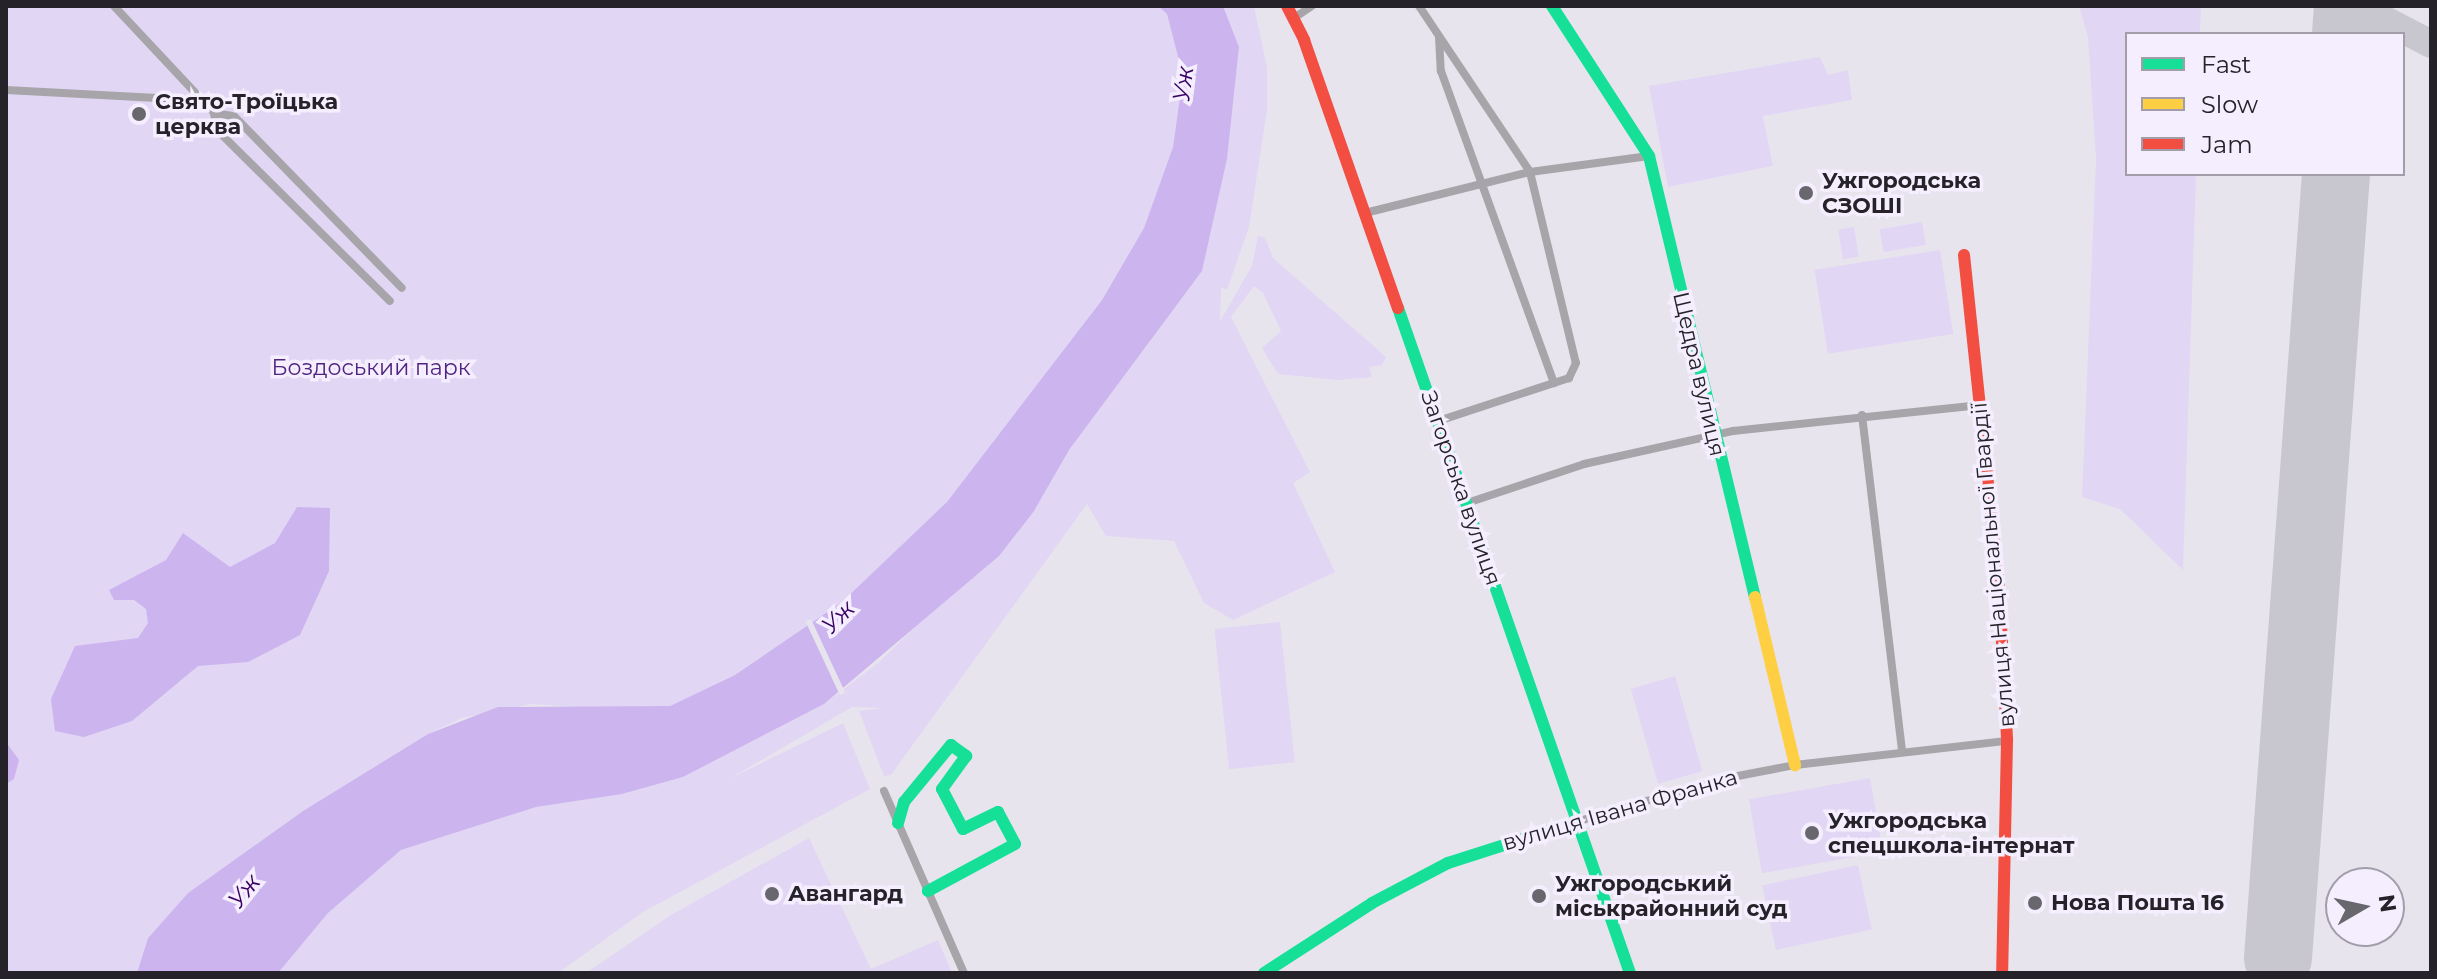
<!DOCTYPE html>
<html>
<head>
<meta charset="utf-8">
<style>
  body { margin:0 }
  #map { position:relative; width:2437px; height:979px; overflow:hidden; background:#e8e4ee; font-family:Montserrat,sans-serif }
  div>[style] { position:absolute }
  .green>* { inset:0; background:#e2d6f5; transform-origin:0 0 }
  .water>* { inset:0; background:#ccb4ef }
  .pier>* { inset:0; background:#e8e4ee; transform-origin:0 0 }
  .taxiway>* { height:28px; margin:-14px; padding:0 14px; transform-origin:14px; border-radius:14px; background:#c8c6ce }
  .runway>* { height:68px; margin:-34px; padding:0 34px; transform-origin:34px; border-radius:34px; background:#c8c6ce }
  .street>* { height:8px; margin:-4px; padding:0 4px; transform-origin:4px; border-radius:4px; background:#a7a5a9 }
  .fast>* { height:12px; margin:-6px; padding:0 6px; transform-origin:6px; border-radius:6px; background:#16e098 }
  .slow>* { height:12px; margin:-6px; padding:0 6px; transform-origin:6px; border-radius:6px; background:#ffcf43 }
  .jam>* { height:12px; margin:-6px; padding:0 6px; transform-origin:6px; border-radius:6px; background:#f24e42 }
  .dots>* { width:22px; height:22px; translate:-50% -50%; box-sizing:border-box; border:4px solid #f4eefe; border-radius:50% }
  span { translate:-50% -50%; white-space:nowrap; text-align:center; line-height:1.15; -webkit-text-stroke:7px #f4eefe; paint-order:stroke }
  .poi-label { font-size:22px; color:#252329; font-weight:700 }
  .left { translate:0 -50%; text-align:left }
  .park-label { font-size:22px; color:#51247f }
  .street-label { font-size:22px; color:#252329 }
  .water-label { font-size:24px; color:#380162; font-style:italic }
  .frame { position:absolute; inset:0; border:8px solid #252329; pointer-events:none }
  .legend { position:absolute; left:2125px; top:32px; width:280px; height:144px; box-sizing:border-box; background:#f4eefe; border:2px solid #a19da9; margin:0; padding:10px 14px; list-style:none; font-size:24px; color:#252329 }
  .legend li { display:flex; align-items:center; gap:16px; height:40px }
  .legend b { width:40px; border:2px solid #a19da9 }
  .north { position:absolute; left:2325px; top:867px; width:80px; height:80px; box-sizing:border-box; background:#f4eefe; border:2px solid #a19da9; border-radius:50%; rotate:81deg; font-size:22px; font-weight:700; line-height:32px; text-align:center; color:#252329 }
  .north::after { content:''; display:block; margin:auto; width:28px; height:36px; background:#69676e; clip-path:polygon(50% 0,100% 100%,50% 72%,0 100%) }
</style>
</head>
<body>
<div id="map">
  <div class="green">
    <i style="clip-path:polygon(6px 6px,1158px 6px,1167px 14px,1183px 76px,1173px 147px,1144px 228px,1102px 300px,948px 502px,842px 602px,735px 675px,670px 706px,617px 710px,531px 704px,462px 718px,428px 734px,303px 811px,188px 893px,148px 938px,137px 973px,6px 973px)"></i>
    <i style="clip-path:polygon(1223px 6px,1254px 6px,1267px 67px,1267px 110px,1249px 227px,1227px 290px,1221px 287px,1220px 321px,1252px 266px,1258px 236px,1265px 238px,1273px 258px,1386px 357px,1382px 365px,1369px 367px,1372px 377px,1338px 380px,1278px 374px,1262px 348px,1281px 331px,1263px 293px,1254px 286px,1231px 317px,1310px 472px,1293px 483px,1335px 572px,1233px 620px,1204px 603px,1174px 541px,1106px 536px,1087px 504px,891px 775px,884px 776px,859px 711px,883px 708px,852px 707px,729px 779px,843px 723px,870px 789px,643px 912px,558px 973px,278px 973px,328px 913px,401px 850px,536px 807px,622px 794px,683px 777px,824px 704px,878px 663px,1034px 511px,1069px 450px,1202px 271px,1227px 159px,1239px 47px)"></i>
    <i style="clip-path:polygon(2079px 6px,2201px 6px,2200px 34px,2127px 34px,2127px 174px,2196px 174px,2183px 570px,2120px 509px,2082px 497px,2096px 159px,2088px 37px)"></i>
    <i style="clip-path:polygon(1820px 57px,1828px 75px,1848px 70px,1852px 100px,1763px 116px,1773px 166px,1668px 187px,1649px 86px)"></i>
    <i style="left:1922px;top:222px;width:23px;height:43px;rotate:80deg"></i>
    <i style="left:1854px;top:227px;width:30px;height:16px;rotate:81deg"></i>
    <i style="left:1940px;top:250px;width:85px;height:127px;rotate:81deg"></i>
    <i style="left:1280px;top:622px;width:141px;height:66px;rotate:84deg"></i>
    <i style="left:1675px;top:676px;width:99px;height:46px;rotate:74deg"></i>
    <i style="left:1870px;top:778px;width:75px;height:123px;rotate:80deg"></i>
    <i style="clip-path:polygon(809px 838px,871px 969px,938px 940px,952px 973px,586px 973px,671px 915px)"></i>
    <i style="left:1858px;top:865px;width:66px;height:98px;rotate:78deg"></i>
  </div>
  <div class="water">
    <i style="clip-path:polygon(1158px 6px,1223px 6px,1239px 47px,1227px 159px,1202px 271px,1069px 450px,1034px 511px,999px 556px,824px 704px,683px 777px,622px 794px,536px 807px,401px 850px,328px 913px,278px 973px,137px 973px,148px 938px,188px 893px,303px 811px,428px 734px,498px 707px,670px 706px,735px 675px,842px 602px,947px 502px,1102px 300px,1144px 228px,1173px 147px,1183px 76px,1167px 14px)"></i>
    <i style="clip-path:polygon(297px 507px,330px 508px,329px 571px,300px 635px,248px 662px,198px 666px,132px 721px,84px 737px,55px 731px,51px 699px,75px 646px,138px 638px,148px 623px,146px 609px,134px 600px,114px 600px,109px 590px,166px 560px,183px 533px,230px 567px,275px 543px)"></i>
    <i style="clip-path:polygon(6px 742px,19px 760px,14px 779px,6px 784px)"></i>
  </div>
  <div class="pier">
    <i style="left:811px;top:619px;width:81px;height:6px;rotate:65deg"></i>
  </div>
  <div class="taxiway">
    <i style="left:2358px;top:6px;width:82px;rotate:27.5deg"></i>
  </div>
  <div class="runway">
    <i style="left:2346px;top:34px;width:28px;rotate:-86deg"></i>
    <i style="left:2278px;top:958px;width:786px;rotate:-85.77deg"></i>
  </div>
  <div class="street">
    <i style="left:114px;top:6px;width:146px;rotate:46.9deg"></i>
    <i style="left:214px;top:113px;width:20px;rotate:9deg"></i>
    <i style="left:234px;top:116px;width:240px;rotate:45.7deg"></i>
    <i style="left:1419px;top:6px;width:200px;rotate:56.2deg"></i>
    <i style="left:1530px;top:172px;width:196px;rotate:76.5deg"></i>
    <i style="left:1576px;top:363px;width:17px;rotate:115deg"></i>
    <i style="left:1569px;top:378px;width:138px;rotate:161.8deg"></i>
    <i style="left:1294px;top:18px;width:22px;rotate:-34deg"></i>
    <i style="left:1439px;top:37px;width:34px;rotate:87deg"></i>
    <i style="left:1441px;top:71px;width:332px;rotate:70.1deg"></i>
    <i style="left:6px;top:90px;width:194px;rotate:3deg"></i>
    <i style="left:214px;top:113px;width:17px;rotate:80deg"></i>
    <i style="left:217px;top:130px;width:243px;rotate:44.7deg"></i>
    <i style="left:1365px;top:213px;width:170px;rotate:-14deg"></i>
    <i style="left:1530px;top:172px;width:120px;rotate:-7.7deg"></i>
    <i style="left:1862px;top:415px;width:336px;rotate:83.2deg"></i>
    <i style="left:1467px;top:503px;width:123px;rotate:-18.4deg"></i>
    <i style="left:1584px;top:464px;width:153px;rotate:-12.5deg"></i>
    <i style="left:1733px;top:431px;width:249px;rotate:-6deg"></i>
    <i style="left:884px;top:791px;width:199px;rotate:66.3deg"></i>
    <i style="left:1576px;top:822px;width:147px;rotate:-16.6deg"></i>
    <i style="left:1717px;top:780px;width:79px;rotate:-10.9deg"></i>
    <i style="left:1795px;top:765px;width:213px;rotate:-6.5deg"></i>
  </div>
  <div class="fast">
    <i style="left:1552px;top:6px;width:179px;rotate:57.1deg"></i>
    <i style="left:1649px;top:156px;width:454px;rotate:76.5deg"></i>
    <i style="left:1398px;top:308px;width:704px;rotate:70.77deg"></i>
    <i style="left:898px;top:823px;width:22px;rotate:-74deg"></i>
    <i style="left:904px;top:802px;width:74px;rotate:-50.5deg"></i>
    <i style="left:951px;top:745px;width:19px;rotate:36deg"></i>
    <i style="left:966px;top:756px;width:41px;rotate:126deg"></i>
    <i style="left:942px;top:789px;width:45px;rotate:62.3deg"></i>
    <i style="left:963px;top:829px;width:39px;rotate:-26deg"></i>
    <i style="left:998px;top:812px;width:36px;rotate:62deg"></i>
    <i style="left:1015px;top:844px;width:99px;rotate:151.6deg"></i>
    <i style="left:1264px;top:973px;width:129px;rotate:-32.9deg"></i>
    <i style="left:1372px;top:903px;width:86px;rotate:-27.8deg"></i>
    <i style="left:1448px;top:863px;width:134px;rotate:-17.8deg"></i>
  </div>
  <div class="slow">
    <i style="left:1755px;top:597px;width:173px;rotate:76.6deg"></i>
  </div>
  <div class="jam">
    <i style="left:1287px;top:6px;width:38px;rotate:63deg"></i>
    <i style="left:1304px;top:40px;width:284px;rotate:70.7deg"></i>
    <i style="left:1964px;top:255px;width:333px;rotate:84deg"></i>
    <i style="left:1999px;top:586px;width:155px;rotate:87deg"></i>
    <i style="left:2007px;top:741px;width:232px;rotate:91.2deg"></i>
  </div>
  <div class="dots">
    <i style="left:139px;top:114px;background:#69676e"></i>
    <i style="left:1806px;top:193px;background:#69676e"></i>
    <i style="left:1812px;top:833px;background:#69676e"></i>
    <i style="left:772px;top:894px;background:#69676e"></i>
    <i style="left:1539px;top:896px;background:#69676e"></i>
    <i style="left:2035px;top:903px;background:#69676e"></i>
  </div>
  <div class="poi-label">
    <span class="left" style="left:155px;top:114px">Свято-Троїцька<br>церква</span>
    <span class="left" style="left:1822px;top:193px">Ужгородська<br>СЗОШІ</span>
    <span class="left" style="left:1828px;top:833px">Ужгородська<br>спецшкола-інтернат</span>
    <span class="left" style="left:1555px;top:896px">Ужгородський<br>міськрайонний суд</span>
    <span class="left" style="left:788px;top:894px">Авангард</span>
    <span class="left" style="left:2051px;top:903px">Нова Пошта 16</span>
  </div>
  <div class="park-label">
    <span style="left:371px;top:368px">Боздоський парк</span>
  </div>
  <div class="street-label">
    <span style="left:1699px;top:374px;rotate:77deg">Щедра вулиця</span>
    <span style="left:1461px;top:488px;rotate:71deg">Загорська вулиця</span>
    <span style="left:1993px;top:565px;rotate:-95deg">вулиця Національної Гвардії</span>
    <span style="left:1620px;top:810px;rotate:-16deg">вулиця Івана Франка</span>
  </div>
  <div class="water-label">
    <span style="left:1183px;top:84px;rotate:-83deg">Уж</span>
    <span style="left:838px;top:617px;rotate:-45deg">Уж</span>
    <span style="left:244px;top:891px;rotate:-51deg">Уж</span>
  </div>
  <div class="frame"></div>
  <ul class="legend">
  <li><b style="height:10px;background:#16e098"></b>Fast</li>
  <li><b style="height:10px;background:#ffcf43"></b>Slow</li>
  <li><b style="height:10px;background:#f24e42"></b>Jam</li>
  </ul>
  <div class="north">N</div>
</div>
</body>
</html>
